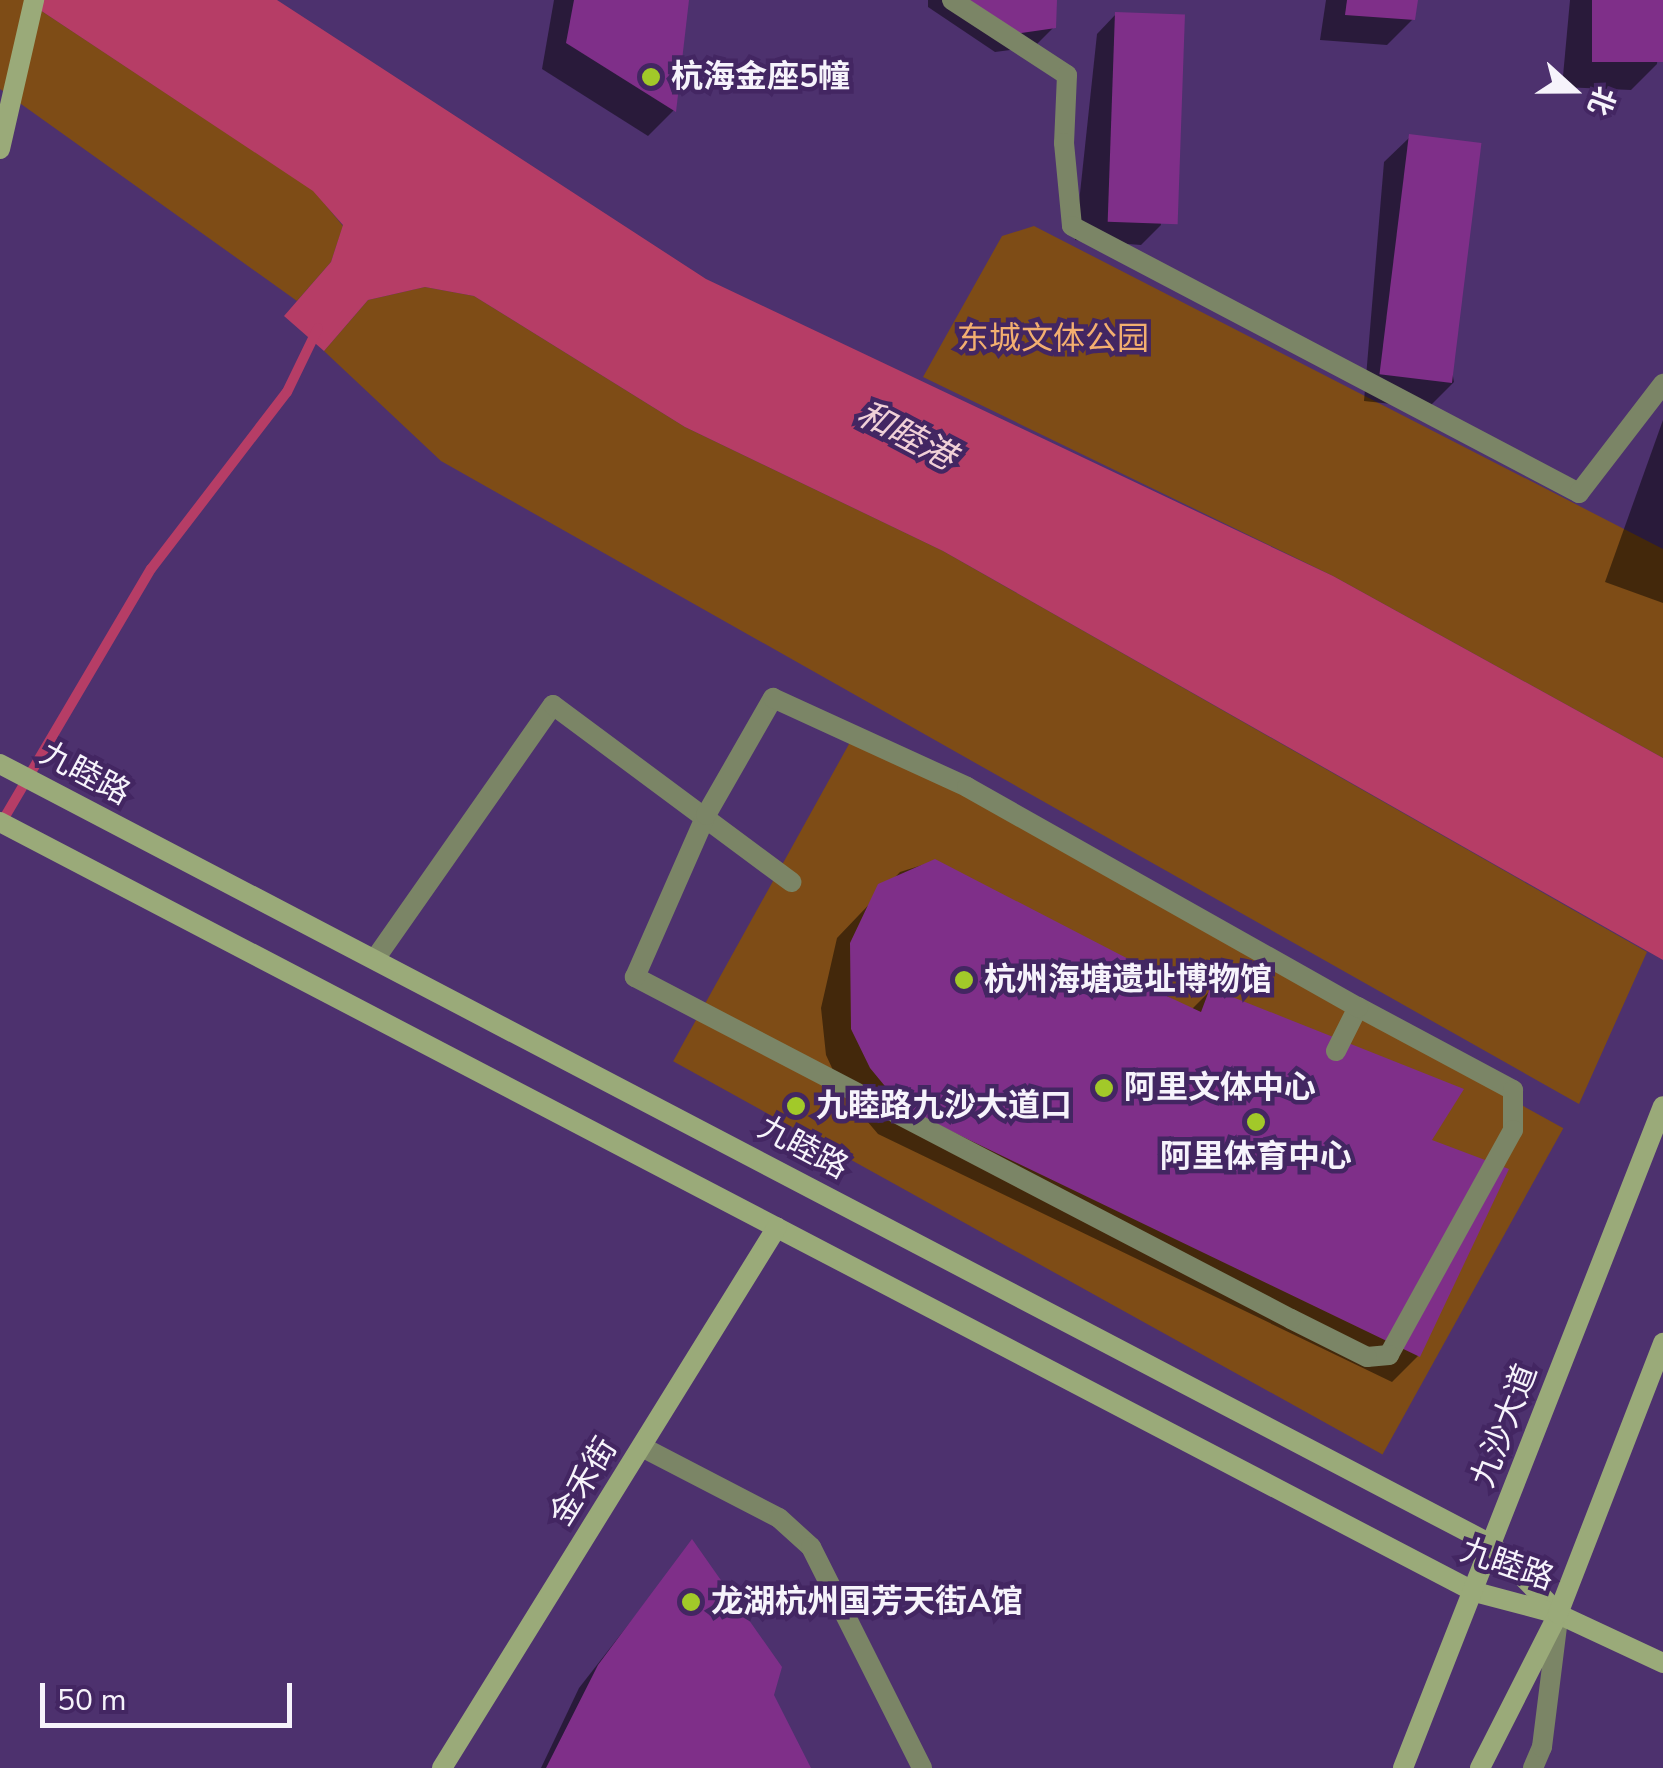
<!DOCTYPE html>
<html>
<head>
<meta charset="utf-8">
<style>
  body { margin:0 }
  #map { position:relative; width:1663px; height:1768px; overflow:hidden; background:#4d316e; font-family:"Nunito Sans","Noto Sans SC",sans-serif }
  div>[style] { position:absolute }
  .green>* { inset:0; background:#7e4c16; transform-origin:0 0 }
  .water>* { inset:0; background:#b63d66 }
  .shadow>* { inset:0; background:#0007 }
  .stream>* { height:10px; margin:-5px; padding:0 5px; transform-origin:5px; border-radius:5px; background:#b63d66 }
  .building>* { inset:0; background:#7f2f89; transform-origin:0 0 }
  .lane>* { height:20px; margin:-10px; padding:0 10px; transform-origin:10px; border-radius:10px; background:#7b8566 }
  .street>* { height:20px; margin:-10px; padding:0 10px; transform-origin:10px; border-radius:10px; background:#7b8566 }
  .secondary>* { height:20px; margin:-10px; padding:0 10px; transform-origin:10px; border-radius:10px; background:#9aaa79 }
  .dots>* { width:28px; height:28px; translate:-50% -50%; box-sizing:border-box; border:5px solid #432662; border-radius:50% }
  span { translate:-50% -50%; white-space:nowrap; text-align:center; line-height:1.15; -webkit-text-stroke:9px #432662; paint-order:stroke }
  .poi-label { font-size:32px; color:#f6f3fb; font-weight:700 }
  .left { translate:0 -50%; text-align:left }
  .park-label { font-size:32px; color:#f3af70 }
  .street-label { font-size:32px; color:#f6f3fb }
  .water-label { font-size:35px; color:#f0d0d7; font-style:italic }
  .north { position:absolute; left:1523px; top:40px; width:100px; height:100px; -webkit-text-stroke:8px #432662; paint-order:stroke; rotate:111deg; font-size:28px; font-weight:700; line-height:40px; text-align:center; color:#f6f3fb }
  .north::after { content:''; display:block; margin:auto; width:35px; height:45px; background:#f6f3fb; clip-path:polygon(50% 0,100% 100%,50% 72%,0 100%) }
  .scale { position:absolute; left:40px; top:1683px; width:252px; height:45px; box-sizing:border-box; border:5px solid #f6f3fb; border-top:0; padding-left:12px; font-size:30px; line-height:35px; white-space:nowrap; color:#f6f3fb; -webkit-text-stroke:8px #432662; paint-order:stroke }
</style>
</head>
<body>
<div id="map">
  <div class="green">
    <i style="clip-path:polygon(0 0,25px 0,314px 191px,343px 226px,331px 262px,297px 301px,0 89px)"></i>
    <i style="clip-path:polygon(1034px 226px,1663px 549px,1663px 758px,1333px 576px,923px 377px,1002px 236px)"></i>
    <i style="clip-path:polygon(425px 287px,474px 296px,685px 427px,943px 551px,1647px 952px,1579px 1104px,441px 461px,324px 351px,368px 300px)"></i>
    <i style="left:854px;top:735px;width:811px;height:373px;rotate:29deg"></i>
  </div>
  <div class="water">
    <i style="clip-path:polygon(25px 0,277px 0,706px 279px,1333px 576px,1663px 758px,1663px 960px,943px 551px,685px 427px,474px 296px,425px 287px,368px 300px,324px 351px,284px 316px,331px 262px,343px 225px,313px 191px)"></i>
  </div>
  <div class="shadow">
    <i style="clip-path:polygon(554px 0,687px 0,674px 110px,648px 136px,542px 69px)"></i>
    <i style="clip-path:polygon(928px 0,1055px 0,1054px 27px,1034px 47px,995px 52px,928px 7px)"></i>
    <i style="clip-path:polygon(1326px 0,1415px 0,1413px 19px,1387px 45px,1320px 40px)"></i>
    <i style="clip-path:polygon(1570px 0,1662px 0,1657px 64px,1631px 90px,1562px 87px)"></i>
    <i style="clip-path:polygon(1116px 14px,1161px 225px,1141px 245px,1075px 240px,1097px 34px)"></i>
    <i style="clip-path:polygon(1410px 137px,1454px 382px,1428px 408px,1364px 401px,1384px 162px)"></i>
    <i style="clip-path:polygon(1663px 420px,1663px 603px,1605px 582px)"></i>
    <i style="clip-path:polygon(935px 861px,1191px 1010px,1210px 991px,1428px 1141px,1418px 1356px,1392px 1382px,878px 1134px,844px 1094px,826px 1055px,821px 1008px,837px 938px,900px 872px)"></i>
    <i style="clip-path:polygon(692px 1543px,806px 1768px,541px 1768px,579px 1688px)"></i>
  </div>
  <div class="stream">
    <i style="left:0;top:825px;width:297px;rotate:-59.5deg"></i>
    <i style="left:151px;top:569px;width:223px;rotate:-52.5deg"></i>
    <i style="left:287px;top:392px;width:71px;rotate:-64.2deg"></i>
  </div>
  <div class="building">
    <i style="clip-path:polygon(574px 0,689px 0,676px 112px,566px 43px)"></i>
    <i style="clip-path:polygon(965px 0,1057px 0,1056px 28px,1015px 34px)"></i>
    <i style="clip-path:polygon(1347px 0,1418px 0,1415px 20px,1345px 15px)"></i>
    <i style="left:1592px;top:0;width:71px;height:62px"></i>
    <i style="left:1115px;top:12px;width:70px;height:210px;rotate:2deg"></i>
    <i style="left:1409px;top:134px;width:73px;height:242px;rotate:7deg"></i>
    <i style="clip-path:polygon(935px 859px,1142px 966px,1139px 983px,1201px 1012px,1210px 988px,1464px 1089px,1432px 1140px,1509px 1169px,1420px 1357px,903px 1108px,870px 1068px,851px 1029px,850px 943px,878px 884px)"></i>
    <i style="clip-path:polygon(692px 1539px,782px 1667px,774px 1695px,811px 1768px,546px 1768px,598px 1665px)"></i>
  </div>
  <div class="lane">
    <i style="left:375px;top:959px;width:310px;rotate:-55deg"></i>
    <i style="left:553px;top:705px;width:297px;rotate:36.6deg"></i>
    <i style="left:1336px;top:1051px;width:49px;rotate:-63.4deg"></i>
    <i style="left:1358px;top:1007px;width:176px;rotate:28.2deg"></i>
    <i style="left:1513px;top:1090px;width:40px;rotate:90deg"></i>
    <i style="left:1513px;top:1130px;width:257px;rotate:118.9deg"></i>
    <i style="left:1389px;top:1355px;width:22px;rotate:175deg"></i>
    <i style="left:1367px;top:1357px;width:85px;rotate:-153.4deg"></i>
    <i style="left:1291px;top:1319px;width:740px;rotate:-152.47deg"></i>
    <i style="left:635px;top:977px;width:177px;rotate:-66.3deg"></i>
    <i style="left:706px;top:815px;width:135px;rotate:-60.2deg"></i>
    <i style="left:773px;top:698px;width:213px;rotate:24.6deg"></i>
    <i style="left:967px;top:787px;width:449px;rotate:29.4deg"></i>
    <i style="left:642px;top:1447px;width:154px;rotate:27.4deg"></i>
    <i style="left:779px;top:1518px;width:43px;rotate:42.2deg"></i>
    <i style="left:811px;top:1547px;width:247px;rotate:63.3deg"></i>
    <i style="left:1533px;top:1768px;width:23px;rotate:-67deg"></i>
    <i style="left:1542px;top:1747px;width:130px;rotate:-82.9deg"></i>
  </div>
  <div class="street">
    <i style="left:952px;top:0;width:137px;rotate:33.1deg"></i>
    <i style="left:1067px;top:75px;width:68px;rotate:92.5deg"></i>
    <i style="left:1064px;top:143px;width:83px;rotate:84.5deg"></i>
    <i style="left:1072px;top:226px;width:573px;rotate:27.77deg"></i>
    <i style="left:1579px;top:493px;width:138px;rotate:-52.4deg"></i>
  </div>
  <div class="secondary">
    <i style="left:0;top:149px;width:153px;rotate:-77.1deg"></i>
    <i style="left:0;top:764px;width:1683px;rotate:27.62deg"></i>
    <i style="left:1491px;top:1544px;width:95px;rotate:45.9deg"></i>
    <i style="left:0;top:822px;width:1664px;rotate:27.57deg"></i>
    <i style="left:1475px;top:1592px;width:86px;rotate:14.8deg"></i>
    <i style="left:1558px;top:1614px;width:116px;rotate:25deg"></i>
    <i style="left:442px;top:1768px;width:636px;rotate:-58.23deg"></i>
    <i style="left:1403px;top:1768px;width:711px;rotate:-68.56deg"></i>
    <i style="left:1480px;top:1768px;width:173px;rotate:-63.1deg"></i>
    <i style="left:1558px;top:1614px;width:291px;rotate:-68.8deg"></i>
  </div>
  <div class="dots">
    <i style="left:651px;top:77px;background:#a2c929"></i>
    <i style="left:964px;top:980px;background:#a2c929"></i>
    <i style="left:1104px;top:1088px;background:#a2c929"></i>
    <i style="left:796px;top:1106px;background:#a2c929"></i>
    <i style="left:1256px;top:1122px;background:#a2c929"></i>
    <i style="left:691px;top:1602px;background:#a2c929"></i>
  </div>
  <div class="poi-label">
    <span class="left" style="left:671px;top:77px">杭海金座5幢</span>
    <span class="left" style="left:984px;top:980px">杭州海塘遗址博物馆</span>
    <span class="left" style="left:1124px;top:1088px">阿里文体中心</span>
    <span class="left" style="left:816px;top:1106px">九睦路九沙大道口</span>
    <span style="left:1256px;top:1157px">阿里体育中心</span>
    <span class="left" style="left:711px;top:1602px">龙湖杭州国芳天街A馆</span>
  </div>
  <div class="park-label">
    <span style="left:1053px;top:339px">东城文体公园</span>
  </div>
  <div class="street-label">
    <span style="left:85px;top:774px;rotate:28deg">九睦路</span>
    <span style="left:803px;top:1148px;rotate:28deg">九睦路</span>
    <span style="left:1505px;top:1426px;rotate:-69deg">九沙大道</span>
    <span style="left:584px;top:1482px;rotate:-58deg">金禾街</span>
    <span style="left:1507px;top:1565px;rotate:19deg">九睦路</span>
  </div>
  <div class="water-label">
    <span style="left:906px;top:436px;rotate:28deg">和睦港</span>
  </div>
  <div class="north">北</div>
  <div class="scale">50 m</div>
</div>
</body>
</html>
